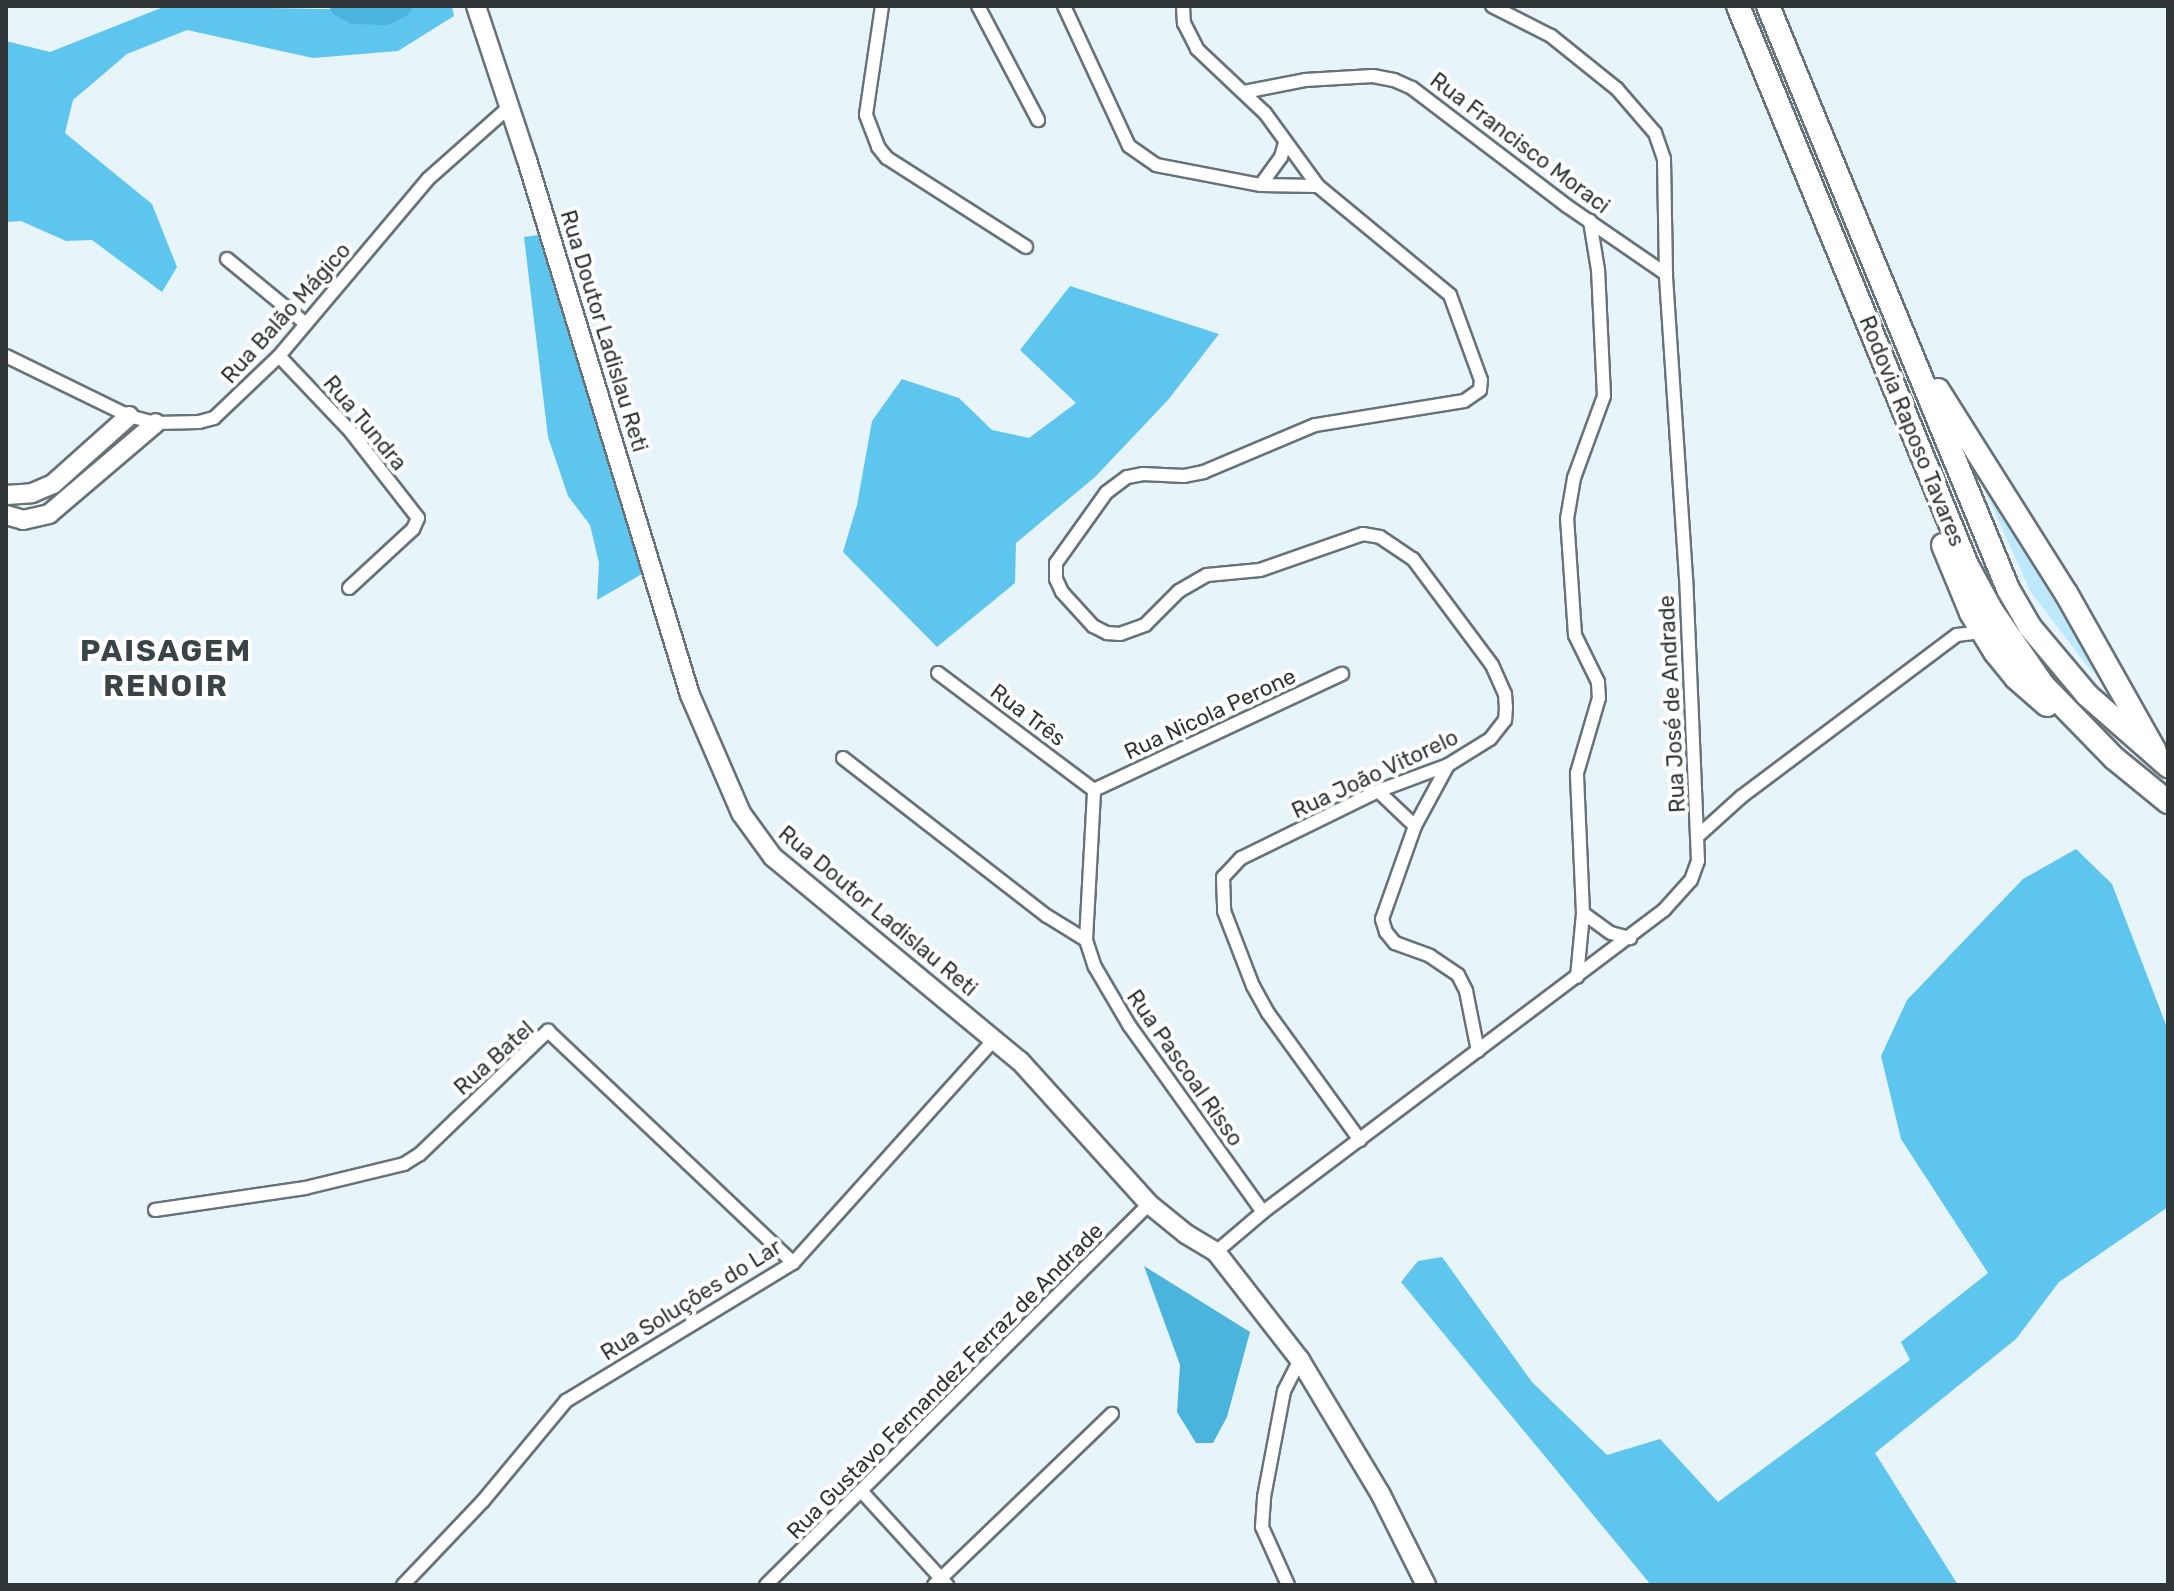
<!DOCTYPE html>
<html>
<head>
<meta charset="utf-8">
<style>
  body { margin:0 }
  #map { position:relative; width:2174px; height:1591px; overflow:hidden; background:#e7f4fa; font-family:Rubik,sans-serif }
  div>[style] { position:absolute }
  .green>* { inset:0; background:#bee9fc }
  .forest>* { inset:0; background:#5ec5ef }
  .water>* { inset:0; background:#4bb4dd }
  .river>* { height:22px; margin:-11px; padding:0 11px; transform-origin:11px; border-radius:11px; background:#4bb4dd }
  .roads { filter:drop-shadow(2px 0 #677378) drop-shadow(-2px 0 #677378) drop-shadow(0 2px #677378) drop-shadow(0 -2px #677378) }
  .street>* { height:12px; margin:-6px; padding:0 6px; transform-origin:6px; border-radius:6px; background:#fff }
  .secondary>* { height:18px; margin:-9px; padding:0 9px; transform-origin:9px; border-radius:9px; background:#fff }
  .highway>* { height:22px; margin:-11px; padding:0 11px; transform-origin:11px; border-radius:11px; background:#fff }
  span { translate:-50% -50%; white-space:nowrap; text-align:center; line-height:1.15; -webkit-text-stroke:8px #fff; paint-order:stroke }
  .street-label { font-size:22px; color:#303537 }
  .district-label { font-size:30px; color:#394449; font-weight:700; letter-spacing:2px }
  .frame { position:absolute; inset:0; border:8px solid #303537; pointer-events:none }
</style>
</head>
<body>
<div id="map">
  <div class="green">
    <i style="clip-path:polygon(1970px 456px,2041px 580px,2103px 679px,2089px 668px,2030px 591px)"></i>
  </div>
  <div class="forest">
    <i style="clip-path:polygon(166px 6px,325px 9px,452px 6px,454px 16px,398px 51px,313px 58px,187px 30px,127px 54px,73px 100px,65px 133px,152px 204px,177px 267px,162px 292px,92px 240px,66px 241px,21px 221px,6px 222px,6px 41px,50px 52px)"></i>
    <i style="clip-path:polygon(538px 235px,642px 574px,597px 600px,599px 563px,590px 525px,568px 496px,548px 437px,524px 237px)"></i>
    <i style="clip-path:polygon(1070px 286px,1219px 334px,1168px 400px,1095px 477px,1016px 543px,1015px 583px,937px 647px,843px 552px,857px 505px,872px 421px,902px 379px,959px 398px,992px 430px,1029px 438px,1076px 403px,1020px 350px)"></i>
    <i style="clip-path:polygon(2076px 849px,2112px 884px,2168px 1030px,2168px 1207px,2059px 1282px,2016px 1339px,1875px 1453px,1958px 1585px,1651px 1585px,1401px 1282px,1418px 1261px,1442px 1257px,1532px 1382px,1607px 1455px,1660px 1439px,1718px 1502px,1910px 1360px,1901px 1342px,1988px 1273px,1901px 1139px,1881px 1056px,1907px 1000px,2023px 879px)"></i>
  </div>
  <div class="water">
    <i style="clip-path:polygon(1144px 1266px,1250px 1332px,1227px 1417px,1213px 1443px,1196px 1443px,1177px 1412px,1180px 1365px)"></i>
  </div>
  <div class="river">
    <i style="left:341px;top:6px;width:15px;rotate:28deg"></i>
    <i style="left:354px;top:13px;width:31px;rotate:2deg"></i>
    <i style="left:385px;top:14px;width:18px;rotate:-27deg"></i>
  </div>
  <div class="roads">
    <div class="street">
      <i style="left:882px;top:6px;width:110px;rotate:98.4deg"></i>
      <i style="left:866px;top:115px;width:34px;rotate:69deg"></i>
      <i style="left:878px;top:147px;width:14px;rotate:51deg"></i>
      <i style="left:887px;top:158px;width:165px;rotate:32.6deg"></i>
      <i style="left:978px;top:6px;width:129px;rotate:62.2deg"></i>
      <i style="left:1064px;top:6px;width:154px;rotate:65.1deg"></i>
      <i style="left:1129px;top:146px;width:33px;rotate:35deg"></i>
      <i style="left:1156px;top:165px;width:107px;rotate:10.8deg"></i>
      <i style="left:1183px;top:6px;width:17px;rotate:87deg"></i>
      <i style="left:1184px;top:23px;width:29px;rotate:63deg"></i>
      <i style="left:1197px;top:49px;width:93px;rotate:43.3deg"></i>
      <i style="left:1265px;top:113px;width:90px;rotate:54deg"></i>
      <i style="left:1318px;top:186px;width:171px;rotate:39.5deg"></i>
      <i style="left:1450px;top:295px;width:90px;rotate:70deg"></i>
      <i style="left:1481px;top:380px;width:10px;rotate:96deg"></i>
      <i style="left:1480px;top:390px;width:19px;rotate:145deg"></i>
      <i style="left:1464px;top:401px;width:151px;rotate:170.8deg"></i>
      <i style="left:1315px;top:425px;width:121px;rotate:157.1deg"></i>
      <i style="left:1204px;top:472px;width:20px;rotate:169deg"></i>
      <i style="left:1184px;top:476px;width:41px;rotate:-177.2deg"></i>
      <i style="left:1143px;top:474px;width:16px;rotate:169deg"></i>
      <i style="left:1127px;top:477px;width:26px;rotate:143deg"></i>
      <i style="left:1106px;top:493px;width:86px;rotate:125.5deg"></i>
      <i style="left:1056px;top:563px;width:16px;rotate:90deg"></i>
      <i style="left:1056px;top:579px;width:14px;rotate:65deg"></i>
      <i style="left:1062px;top:592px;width:46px;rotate:47.6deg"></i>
      <i style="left:1093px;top:626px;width:16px;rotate:27deg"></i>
      <i style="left:1107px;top:633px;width:13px;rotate:4deg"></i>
      <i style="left:1120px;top:634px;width:27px;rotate:-20deg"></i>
      <i style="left:1145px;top:625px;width:48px;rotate:-45deg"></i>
      <i style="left:1179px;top:591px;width:32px;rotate:-30deg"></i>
      <i style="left:1207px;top:575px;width:53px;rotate:-5.4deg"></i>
      <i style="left:1260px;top:570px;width:109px;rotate:-19.3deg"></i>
      <i style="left:1363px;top:534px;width:17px;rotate:10deg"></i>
      <i style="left:1380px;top:537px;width:40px;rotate:34deg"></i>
      <i style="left:1413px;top:559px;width:132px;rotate:53.3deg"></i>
      <i style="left:1492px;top:665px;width:32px;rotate:66deg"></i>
      <i style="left:1505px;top:694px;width:13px;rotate:86deg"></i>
      <i style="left:1506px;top:707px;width:13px;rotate:94deg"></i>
      <i style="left:1505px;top:720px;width:24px;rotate:128deg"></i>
      <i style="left:1490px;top:739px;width:49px;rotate:148.2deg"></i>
      <i style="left:1448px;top:765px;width:75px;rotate:159.6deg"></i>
      <i style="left:1378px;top:791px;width:153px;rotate:153.9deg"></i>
      <i style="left:1241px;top:858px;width:26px;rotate:133deg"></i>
      <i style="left:1223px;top:877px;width:34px;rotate:88deg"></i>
      <i style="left:1224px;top:911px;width:80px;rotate:68.9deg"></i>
      <i style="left:1253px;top:986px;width:31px;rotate:61deg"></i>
      <i style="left:1268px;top:1013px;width:157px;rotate:54.1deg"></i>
      <i style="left:1244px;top:92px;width:62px;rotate:-11.1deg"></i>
      <i style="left:1305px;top:80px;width:68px;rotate:-3.4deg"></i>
      <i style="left:1373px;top:76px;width:21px;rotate:11deg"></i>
      <i style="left:1394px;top:80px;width:20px;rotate:24deg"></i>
      <i style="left:1412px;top:88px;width:195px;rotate:37.3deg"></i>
      <i style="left:1567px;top:206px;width:120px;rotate:34.5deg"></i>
      <i style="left:1285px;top:143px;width:15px;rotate:106deg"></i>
      <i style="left:1281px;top:157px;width:34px;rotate:126deg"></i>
      <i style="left:1261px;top:185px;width:57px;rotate:1deg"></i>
      <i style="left:227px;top:259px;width:102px;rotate:39.4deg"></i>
      <i style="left:6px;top:356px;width:137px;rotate:26deg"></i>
      <i style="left:129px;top:416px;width:28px;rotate:15deg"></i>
      <i style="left:156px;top:423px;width:43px;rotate:-1.3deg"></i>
      <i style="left:199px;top:422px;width:16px;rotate:-15deg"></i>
      <i style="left:214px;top:418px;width:90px;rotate:-43.6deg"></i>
      <i style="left:279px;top:356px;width:231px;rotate:-49.9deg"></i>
      <i style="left:428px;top:179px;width:107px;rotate:-41.6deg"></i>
      <i style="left:279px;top:356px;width:105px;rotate:46.5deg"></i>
      <i style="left:351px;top:432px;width:109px;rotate:52.1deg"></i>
      <i style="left:418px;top:518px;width:12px;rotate:114deg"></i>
      <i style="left:413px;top:529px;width:87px;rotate:137.3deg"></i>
      <i style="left:938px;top:673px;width:195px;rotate:36.9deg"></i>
      <i style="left:843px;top:758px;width:258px;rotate:37.8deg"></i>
      <i style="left:1047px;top:916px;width:46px;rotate:31.6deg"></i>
      <i style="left:1086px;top:940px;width:28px;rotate:72deg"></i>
      <i style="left:1095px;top:967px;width:67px;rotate:59.6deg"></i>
      <i style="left:1129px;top:1025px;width:230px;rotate:54.4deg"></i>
      <i style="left:1094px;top:790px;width:274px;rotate:-25.1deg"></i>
      <i style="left:1378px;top:791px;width:51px;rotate:43.4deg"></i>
      <i style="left:1415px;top:826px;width:69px;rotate:-61.6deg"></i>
      <i style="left:1415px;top:826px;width:99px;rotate:109.5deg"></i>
      <i style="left:1382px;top:919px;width:14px;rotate:73deg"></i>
      <i style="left:1386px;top:932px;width:14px;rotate:51deg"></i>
      <i style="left:1395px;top:943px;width:37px;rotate:20deg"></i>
      <i style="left:1430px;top:956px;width:34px;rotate:34deg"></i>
      <i style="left:1458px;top:975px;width:18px;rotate:63deg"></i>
      <i style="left:1466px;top:991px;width:61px;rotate:78.7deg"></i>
      <i style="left:1699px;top:835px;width:57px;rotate:-42.1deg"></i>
      <i style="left:1741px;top:797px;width:270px;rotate:-36.9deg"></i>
      <i style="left:1957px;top:635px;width:26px;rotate:-7deg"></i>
      <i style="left:1583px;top:913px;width:140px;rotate:-92.5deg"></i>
      <i style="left:1577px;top:773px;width:78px;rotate:-73.7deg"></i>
      <i style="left:1599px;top:698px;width:16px;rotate:-94deg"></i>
      <i style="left:1598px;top:682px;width:52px;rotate:-116.1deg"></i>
      <i style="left:1575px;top:635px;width:116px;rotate:-93.9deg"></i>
      <i style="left:1567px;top:519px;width:42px;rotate:-80.3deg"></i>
      <i style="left:1574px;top:478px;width:87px;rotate:-69.9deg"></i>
      <i style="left:1604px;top:396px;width:126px;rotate:-92.7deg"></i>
      <i style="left:1598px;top:270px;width:50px;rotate:-99.3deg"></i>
      <i style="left:1086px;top:940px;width:150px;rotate:-86.9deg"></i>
      <i style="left:1577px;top:977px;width:64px;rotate:-84.6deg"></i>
      <i style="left:1583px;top:913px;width:34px;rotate:36deg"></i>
      <i style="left:1611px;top:933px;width:20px;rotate:15deg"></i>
      <i style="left:155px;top:1210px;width:152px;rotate:-8.3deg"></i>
      <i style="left:305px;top:1188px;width:102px;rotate:-13.6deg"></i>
      <i style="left:404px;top:1164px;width:19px;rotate:-32deg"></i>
      <i style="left:420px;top:1154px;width:178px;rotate:-43.9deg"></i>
      <i style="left:548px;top:1031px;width:337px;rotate:43.4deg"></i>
      <i style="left:1216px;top:1252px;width:62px;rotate:-40.4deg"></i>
      <i style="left:1263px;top:1212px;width:502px;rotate:-36.98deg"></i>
      <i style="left:1664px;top:910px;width:40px;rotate:-48deg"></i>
      <i style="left:1691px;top:880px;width:20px;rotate:-70deg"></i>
      <i style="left:1698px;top:861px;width:283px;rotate:-92.4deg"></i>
      <i style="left:1686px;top:578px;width:305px;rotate:-93.8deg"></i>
      <i style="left:1666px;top:274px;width:115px;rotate:-91deg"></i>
      <i style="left:1664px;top:159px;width:28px;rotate:-109deg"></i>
      <i style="left:1655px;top:133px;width:58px;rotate:-130.8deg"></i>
      <i style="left:1617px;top:89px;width:85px;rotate:-141.2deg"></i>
      <i style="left:1551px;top:36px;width:66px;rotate:-153deg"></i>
      <i style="left:863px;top:1493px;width:125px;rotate:47.6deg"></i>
      <i style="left:403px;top:1585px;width:116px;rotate:-46.4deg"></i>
      <i style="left:483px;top:1501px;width:130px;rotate:-50.3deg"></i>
      <i style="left:566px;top:1401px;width:266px;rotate:-31.3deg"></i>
      <i style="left:793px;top:1263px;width:300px;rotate:-48deg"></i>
      <i style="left:766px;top:1585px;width:540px;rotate:-44.85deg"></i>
      <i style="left:934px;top:1585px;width:247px;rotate:-43.9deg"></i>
      <i style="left:1288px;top:1585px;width:64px;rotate:-114.1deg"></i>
      <i style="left:1262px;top:1527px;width:30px;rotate:-86deg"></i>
      <i style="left:1264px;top:1497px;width:108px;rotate:-79.3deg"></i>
      <i style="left:1284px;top:1391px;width:35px;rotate:-63deg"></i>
    </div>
    <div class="secondary">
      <i style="left:476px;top:6px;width:162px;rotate:71.7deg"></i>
      <i style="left:527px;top:160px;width:559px;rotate:73.06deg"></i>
      <i style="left:690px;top:695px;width:129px;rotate:66.6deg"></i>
      <i style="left:741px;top:813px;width:54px;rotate:54deg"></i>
      <i style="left:773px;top:857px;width:320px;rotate:39.6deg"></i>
      <i style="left:1020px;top:1061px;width:193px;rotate:47.9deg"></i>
      <i style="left:1149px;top:1204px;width:48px;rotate:39deg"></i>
      <i style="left:1186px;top:1234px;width:35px;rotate:31deg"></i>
      <i style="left:1216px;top:1252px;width:137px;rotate:52.1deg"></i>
      <i style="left:1300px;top:1360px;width:157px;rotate:59deg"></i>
      <i style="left:1381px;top:1495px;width:101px;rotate:63.4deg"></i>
      <i style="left:6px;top:495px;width:26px;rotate:-4deg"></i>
      <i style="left:32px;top:493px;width:23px;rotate:-23deg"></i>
      <i style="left:53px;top:484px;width:102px;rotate:-41.8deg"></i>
      <i style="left:6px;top:515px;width:18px;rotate:16deg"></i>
      <i style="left:23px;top:520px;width:27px;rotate:-13deg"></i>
      <i style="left:49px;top:514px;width:140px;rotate:-40.4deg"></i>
    </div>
    <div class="highway">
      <i style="left:1738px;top:6px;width:604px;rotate:67.72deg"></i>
      <i style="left:1967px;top:565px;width:52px;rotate:61.5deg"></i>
      <i style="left:1992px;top:611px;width:90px;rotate:55.4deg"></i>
      <i style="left:2043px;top:685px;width:102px;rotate:45.8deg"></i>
      <i style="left:2114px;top:758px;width:70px;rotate:39.2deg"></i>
      <i style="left:1768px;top:6px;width:630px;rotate:67.62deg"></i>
      <i style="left:2008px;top:589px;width:44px;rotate:59.9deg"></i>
      <i style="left:2030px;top:627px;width:89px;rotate:50deg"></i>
      <i style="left:2087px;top:695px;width:108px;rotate:41.2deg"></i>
      <i style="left:1938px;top:390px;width:240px;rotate:57.8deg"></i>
      <i style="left:2066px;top:593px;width:181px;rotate:60.6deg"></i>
      <i style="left:1943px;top:545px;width:74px;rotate:67.6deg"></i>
      <i style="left:1971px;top:613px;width:46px;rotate:58.4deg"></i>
      <i style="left:1995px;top:652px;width:33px;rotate:51deg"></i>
      <i style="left:2016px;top:678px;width:41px;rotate:41.1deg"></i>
    </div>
  </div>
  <div class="street-label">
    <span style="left:1520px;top:143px;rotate:37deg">Rua Francisco Moraci</span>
    <span style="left:286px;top:313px;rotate:-48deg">Rua Balão Mágico</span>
    <span style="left:604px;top:331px;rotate:73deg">Rua Doutor Ladislau Reti</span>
    <span style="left:365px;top:423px;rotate:50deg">Rua Tundra</span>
    <span style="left:1912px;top:431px;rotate:68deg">Rodovia Raposo Tavares</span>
    <span style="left:1672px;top:704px;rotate:-93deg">Rua José de Andrade</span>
    <span style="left:1210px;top:714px;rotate:-25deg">Rua Nicola Perone</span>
    <span style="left:1028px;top:715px;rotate:37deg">Rua Três</span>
    <span style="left:1375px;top:774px;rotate:-25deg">Rua João Vitorelo</span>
    <span style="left:878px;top:911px;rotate:40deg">Rua Doutor Ladislau Reti</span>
    <span style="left:494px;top:1058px;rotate:-42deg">Rua Batel</span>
    <span style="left:1185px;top:1068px;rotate:55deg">Rua Pascoal Risso</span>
    <span style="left:691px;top:1300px;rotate:-32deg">Rua Soluções do Lar</span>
    <span style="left:945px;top:1381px;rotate:-45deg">Rua Gustavo Fernandez Ferraz de Andrade</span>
  </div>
  <div class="district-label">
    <span style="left:166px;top:668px">PAISAGEM<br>RENOIR</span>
  </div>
  <div class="frame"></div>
</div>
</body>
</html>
